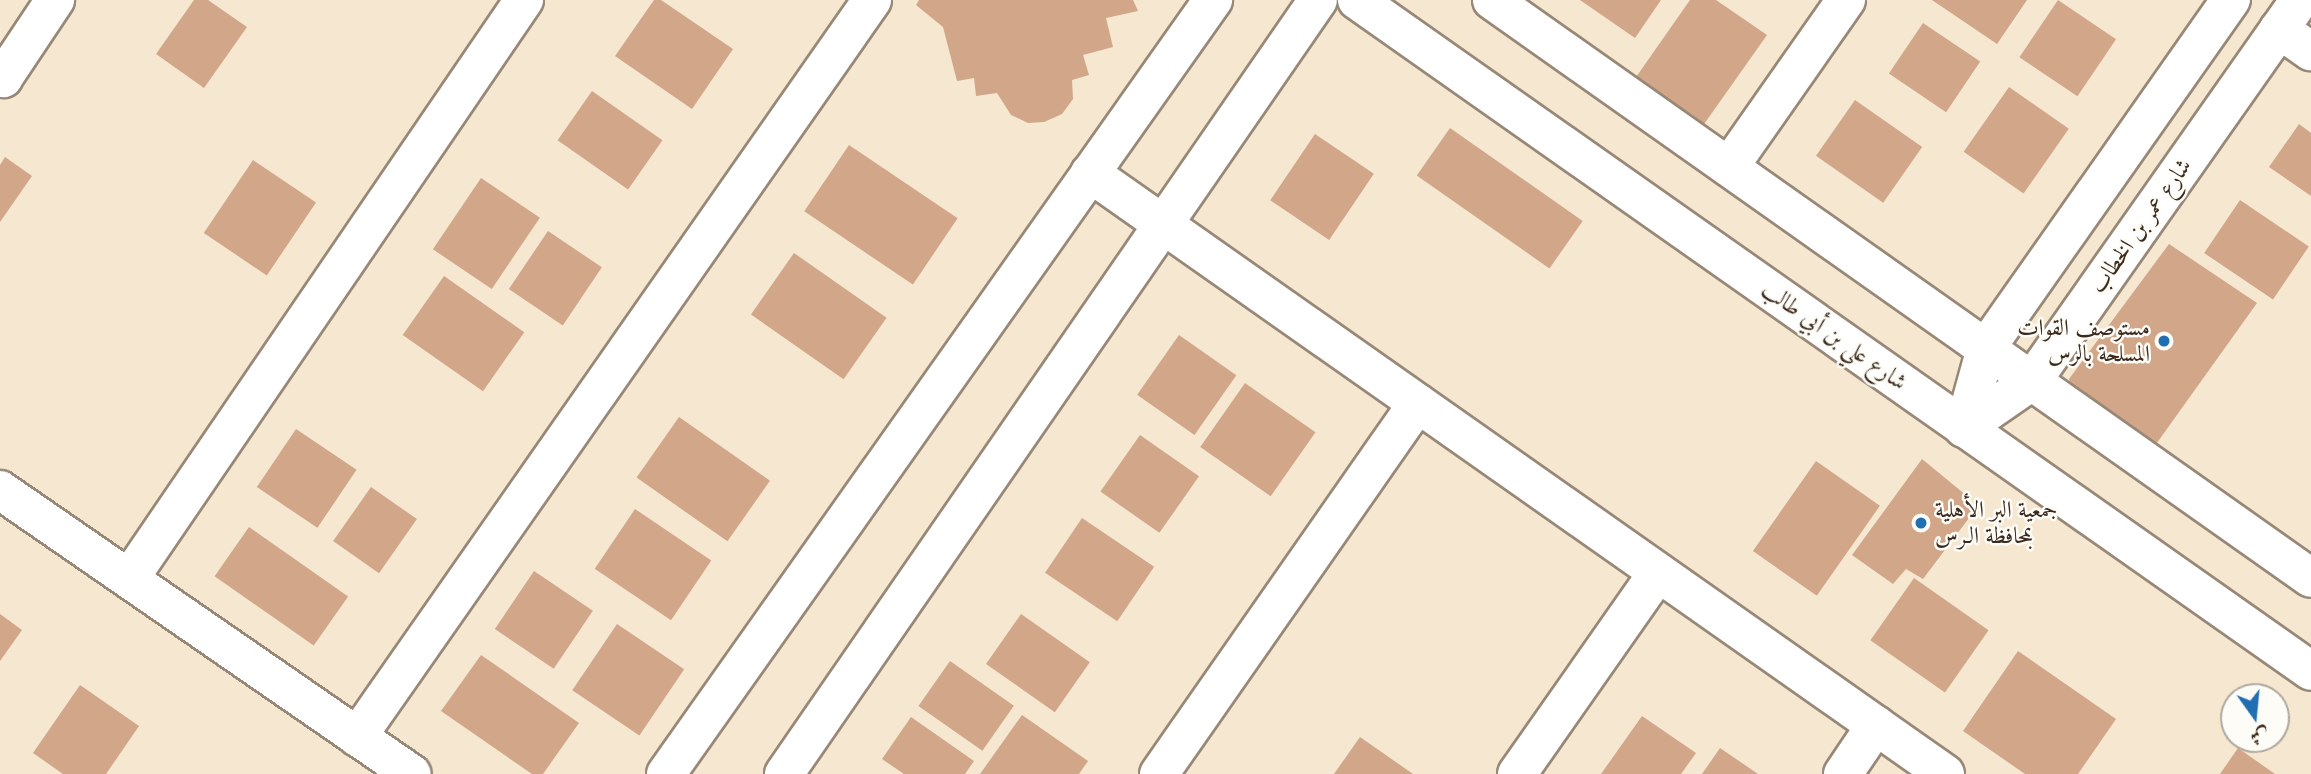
<!DOCTYPE html>
<html>
<head>
<meta charset="utf-8">
<style>
  body { margin:0 }
  #map { position:relative; width:2311px; height:774px; overflow:hidden; background:#f5e7d0; font-family:Cardo,Amiri,serif }
  div>[style] { position:absolute }
  .building>* { inset:0; background:#d2a688; transform-origin:0 0 }
  .roads { filter:drop-shadow(2px 0 #988877) drop-shadow(-2px 0 #988877) drop-shadow(0 2px #988877) drop-shadow(0 -2px #988877) }
  .minor>* { height:38px; margin:-19px; padding:0 19px; transform-origin:19px; border-radius:19px; background:#fff }
  .dots>* { width:19px; height:19px; translate:-50% -50%; box-sizing:border-box; border:4px solid #fdfcf7; border-radius:50% }
  span { translate:-50% -50%; white-space:nowrap; text-align:center; line-height:1.15; -webkit-text-stroke:5px #fdfcf7; paint-order:stroke }
  .street-label { font-size:23px; color:#3b2a1e }
  .poi-label { font-size:23px; color:#3b2a1e }
  .right { translate:-100% -50%; text-align:right }
  .left { translate:0 -50%; text-align:left }
  .north { position:absolute; left:2220px; top:683px; width:70px; height:70px; box-sizing:border-box; background:#fdfcf7; border:2px solid #afa8a0; border-radius:50%; rotate:165deg; font-size:19px; font-weight:700; line-height:28px; text-align:center; color:#3b2a1e }
  .north::after { content:''; display:block; margin:auto; width:24px; height:32px; background:#1f6fb2; clip-path:polygon(50% 0,100% 100%,50% 72%,0 100%) }
</style>
</head>
<body>
<div id="map">
  <div class="building">
    <i style="clip-path:polygon(194px 0,208px 0,247px 27px,204px 88px,156px 54px)"></i>
    <i style="clip-path:polygon(654px 0,661px 0,733px 49px,692px 109px,615px 56px)"></i>
    <i style="clip-path:polygon(919px 0,1133px 0,1138px 11px,1106px 18px,1113px 47px,1083px 55px,1089px 75px,1072px 80px,1073px 99px,1062px 114px,1044px 122px,1028px 123px,1011px 115px,997px 93px,976px 96px,974px 78px,957px 81px,943px 27px,916px 5px)"></i>
    <i style="clip-path:polygon(1580px 0,1661px 0,1635px 38px)"></i>
    <i style="clip-path:polygon(1690px 0,1716px 0,1767px 35px,1702px 127px,1634px 80px)"></i>
    <i style="clip-path:polygon(1932px 0,2027px 0,1997px 44px)"></i>
    <i style="left:2058px;top:0;width:70px;height:69px;rotate:34deg"></i>
    <i style="left:1923px;top:23px;width:69px;height:61px;rotate:34deg"></i>
    <i style="left:2009px;top:87px;width:73px;height:79px;rotate:35deg"></i>
    <i style="left:592px;top:91px;width:86px;height:60px;rotate:35deg"></i>
    <i style="left:1855px;top:100px;width:82px;height:68px;rotate:35deg"></i>
    <i style="clip-path:polygon(2299px 124px,2311px 133px,2311px 196px,2269px 167px)"></i>
    <i style="left:1450px;top:128px;width:162px;height:58px;rotate:35deg"></i>
    <i style="left:1315px;top:134px;width:71px;height:80px;rotate:34deg"></i>
    <i style="left:849px;top:145px;width:131px;height:80px;rotate:34deg"></i>
    <i style="clip-path:polygon(5px 157px,32px 176px,0 222px,0 165px)"></i>
    <i style="left:253px;top:160px;width:76px;height:88px;rotate:34deg"></i>
    <i style="left:481px;top:178px;width:71px;height:86px;rotate:34deg"></i>
    <i style="left:2240px;top:200px;width:83px;height:64px;rotate:34deg"></i>
    <i style="left:548px;top:231px;width:65px;height:70px;rotate:34deg"></i>
    <i style="clip-path:polygon(2169px 244px,2257px 303px,2154px 447px,2074px 393px,2069px 379px)"></i>
    <i style="left:794px;top:253px;width:113px;height:75px;rotate:35deg"></i>
    <i style="left:444px;top:276px;width:98px;height:72px;rotate:35deg"></i>
    <i style="left:1179px;top:335px;width:70px;height:73px;rotate:35deg"></i>
    <i style="left:1245px;top:383px;width:86px;height:78px;rotate:35deg"></i>
    <i style="left:679px;top:417px;width:111px;height:74px;rotate:35deg"></i>
    <i style="left:296px;top:429px;width:73px;height:70px;rotate:34deg"></i>
    <i style="left:1140px;top:435px;width:72px;height:69px;rotate:35deg"></i>
    <i style="clip-path:polygon(1922px 459px,1967px 496px,1972px 514px,1923px 579px,1906px 569px,1893px 584px,1852px 555px)"></i>
    <i style="left:1816px;top:461px;width:78px;height:110px;rotate:35deg"></i>
    <i style="left:371px;top:487px;width:56px;height:66px;rotate:35deg"></i>
    <i style="left:635px;top:509px;width:92px;height:72px;rotate:34deg"></i>
    <i style="left:1082px;top:518px;width:87px;height:66px;rotate:34deg"></i>
    <i style="left:249px;top:527px;width:121px;height:60px;rotate:35deg"></i>
    <i style="left:534px;top:571px;width:71px;height:70px;rotate:34deg"></i>
    <i style="left:1914px;top:578px;width:91px;height:76px;rotate:35deg"></i>
    <i style="clip-path:polygon(0 614px,22px 630px,0 661px)"></i>
    <i style="left:1021px;top:614px;width:84px;height:61px;rotate:35deg"></i>
    <i style="left:617px;top:624px;width:81px;height:80px;rotate:34deg"></i>
    <i style="clip-path:polygon(2018px 651px,2116px 719px,2078px 774px,2025px 774px,1963px 731px)"></i>
    <i style="clip-path:polygon(481px 655px,579px 723px,543px 774px,532px 774px,441px 711px)"></i>
    <i style="left:950px;top:661px;width:78px;height:55px;rotate:35deg"></i>
    <i style="clip-path:polygon(80px 685px,139px 726px,106px 774px,63px 774px,33px 753px)"></i>
    <i style="clip-path:polygon(1022px 715px,1088px 761px,1079px 774px,980px 774px)"></i>
    <i style="clip-path:polygon(1642px 716px,1696px 753px,1681px 774px,1601px 774px)"></i>
    <i style="clip-path:polygon(911px 717px,974px 761px,965px 774px,904px 774px,882px 759px)"></i>
    <i style="clip-path:polygon(1360px 737px,1413px 774px,1334px 774px)"></i>
    <i style="clip-path:polygon(1720px 748px,1758px 774px,1702px 774px)"></i>
    <i style="clip-path:polygon(2238px 748px,2275px 774px,2220px 774px)"></i>
  </div>
  <div class="roads">
    <div class="minor">
      <i style="left:1357px;top:0;width:1166px;rotate:35.12deg"></i>
      <i style="left:1492px;top:0;width:1002px;rotate:35.21deg"></i>
      <i style="left:2279px;top:29px;width:39px;rotate:35deg"></i>
      <i style="left:0;top:76px;width:4px;rotate:34deg"></i>
      <i style="left:3px;top:78px;width:94px;rotate:-56.3deg"></i>
      <i style="left:1729px;top:167px;width:204px;rotate:-55deg"></i>
      <i style="left:1090px;top:173px;width:1045px;rotate:35.1deg"></i>
      <i style="left:1964px;top:428px;width:83px;rotate:-34.7deg"></i>
      <i style="left:2032px;top:381px;width:466px;rotate:-54.9deg"></i>
      <i style="left:1964px;top:428px;width:83px;rotate:-74.6deg"></i>
      <i style="left:1986px;top:348px;width:426px;rotate:-54.9deg"></i>
      <i style="left:0;top:490px;width:500px;rotate:34.6deg"></i>
      <i style="left:129px;top:579px;width:701px;rotate:-55.7deg"></i>
      <i style="left:357px;top:737px;width:899px;rotate:-55.05deg"></i>
      <i style="left:666px;top:774px;width:948px;rotate:-54.75deg"></i>
      <i style="left:784px;top:774px;width:940px;rotate:-55.4deg"></i>
      <i style="left:1159px;top:774px;width:452px;rotate:-55.1deg"></i>
      <i style="left:1517px;top:774px;width:246px;rotate:-55deg"></i>
      <i style="left:1843px;top:774px;width:59px;rotate:-56deg"></i>
    </div>
  </div>
  <div class="dots">
    <i style="left:2164px;top:341px;background:#1f6fb2"></i>
    <i style="left:1921px;top:523px;background:#1f6fb2"></i>
  </div>
  <div class="street-label">
    <span style="left:2141px;top:226px;rotate:-55deg">شارع عمر بن الخطاب</span>
    <span style="left:1834px;top:336px;rotate:35deg">شارع علي بن أبي طالب</span>
  </div>
  <div class="poi-label">
    <span class="right" style="left:2150px;top:341px">مستوصف القوات<br>المسلحة بالرس</span>
    <span class="left" style="left:1935px;top:523px">جمعية البر الأهلية<br>بمحافظة الـرس</span>
  </div>
  <div class="north">ش</div>
</div>
</body>
</html>
